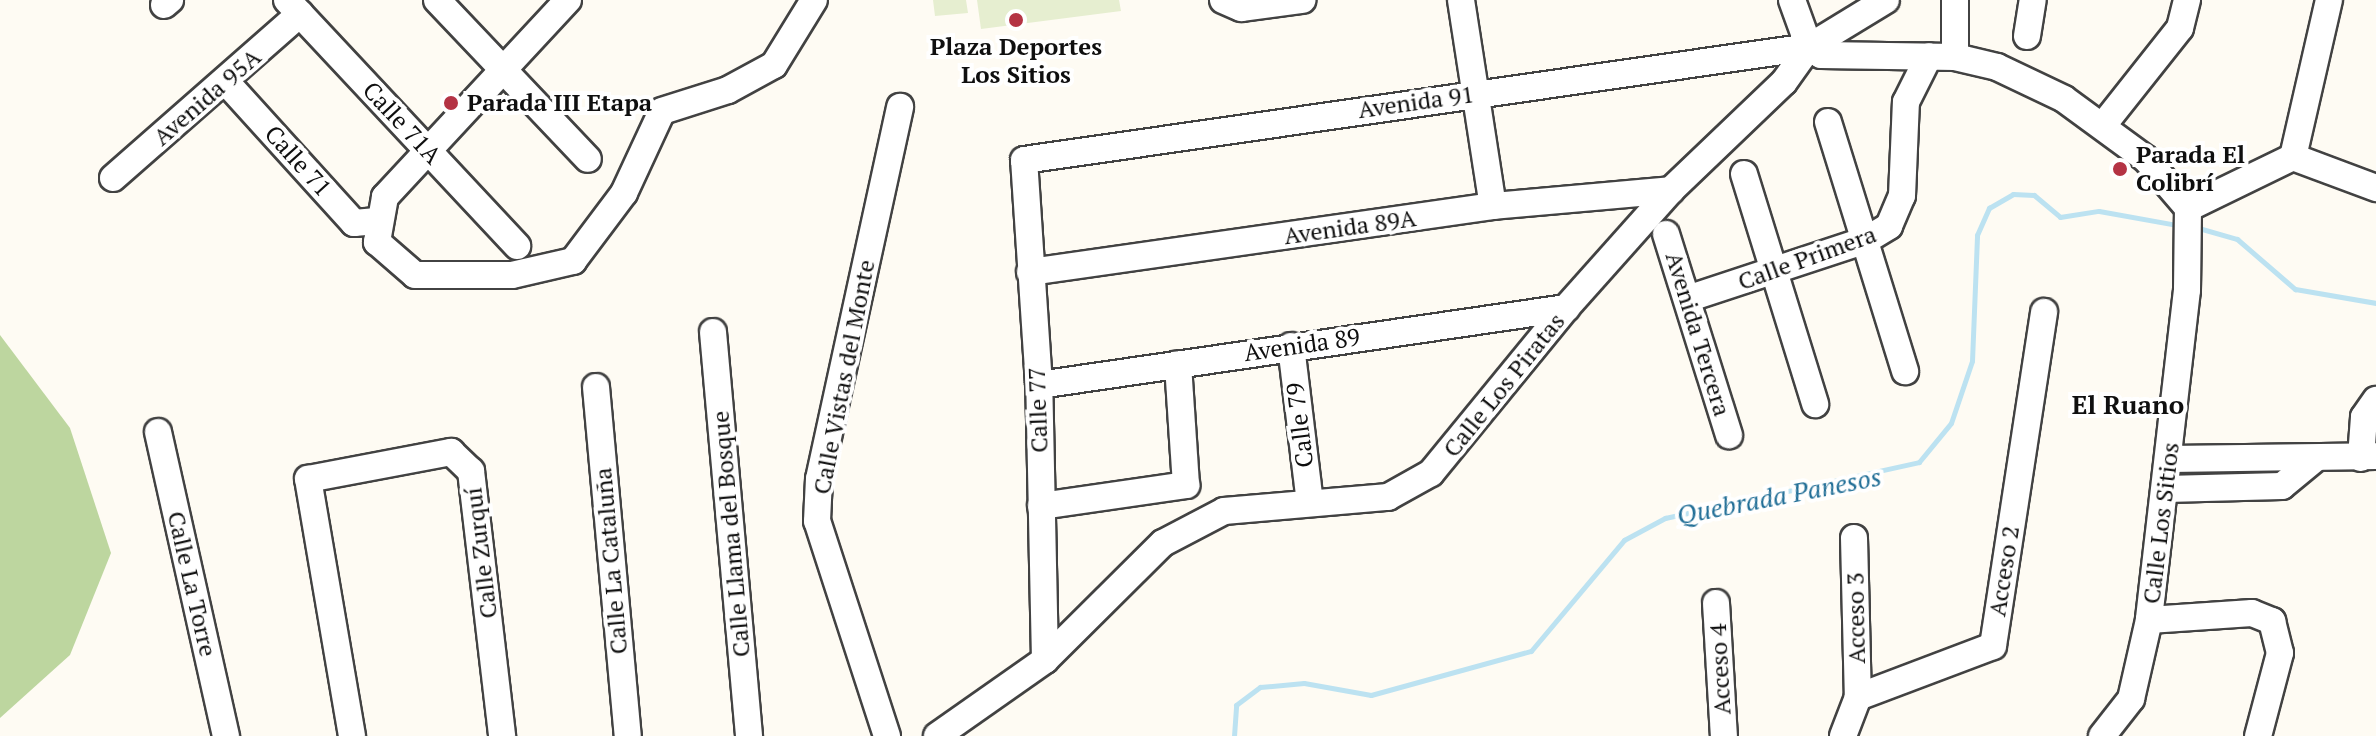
<!DOCTYPE html>
<html>
<head>
<meta charset="utf-8">
<style>
  body { margin:0 }
  #map { position:relative; width:2376px; height:736px; overflow:hidden; background:#fefbf3; font-family:"PT Serif",serif }
  div>[style] { position:absolute }
  .forest>* { inset:0; background:#bdd69f }
  .pitch>* { inset:0; background:#e6eed0 }
  .stream>* { height:5px; margin:-2.5px; padding:0 2.5px; transform-origin:2.5px; border-radius:2.5px; background:#bce2f1 }
  .roads { filter:drop-shadow(2px 0 #424242) drop-shadow(-2px 0 #424242) drop-shadow(0 2px #424242) drop-shadow(0 -2px #424242) }
  .minor>* { height:26px; margin:-13px; padding:0 13px; transform-origin:13px; border-radius:13px; background:#fff }
  .dots>* { width:22px; height:22px; translate:-50% -50%; box-sizing:border-box; border:4px solid #fff; border-radius:50% }
  span { translate:-50% -50%; white-space:nowrap; text-align:center; line-height:1.15; -webkit-text-stroke:8px #fff; paint-order:stroke }
  .poi-label { font-size:24px; color:#0f0f0f; font-weight:700 }
  .left { translate:0 -50%; text-align:left }
  .street-label { font-size:24px; color:#0f0f0f }
  .neighbourhood-label { font-size:26px; color:#0f0f0f; font-weight:700 }
  .water-label { font-size:26px; color:#226f97; font-style:italic }
</style>
</head>
<body>
<div id="map">
  <div class="forest">
    <i style="clip-path:polygon(0 335px,70px 428px,111px 553px,70px 655px,0 718px)"></i>
  </div>
  <div class="pitch">
    <i style="clip-path:polygon(933px 0,966px 0,968px 13px,935px 16px)"></i>
    <i style="clip-path:polygon(977px 0,1119px 0,1121px 11px,981px 29px)"></i>
  </div>
  <div class="stream">
    <i style="left:2195px;top:227px;width:44px;rotate:15.9deg"></i>
    <i style="left:2237px;top:239px;width:77px;rotate:40.8deg"></i>
    <i style="left:2295px;top:289px;width:82px;rotate:9.8deg"></i>
    <i style="left:1234px;top:736px;width:31px;rotate:-86deg"></i>
    <i style="left:1236px;top:705px;width:30px;rotate:-37deg"></i>
    <i style="left:1260px;top:687px;width:44px;rotate:-5.2deg"></i>
    <i style="left:1304px;top:683px;width:68px;rotate:10.2deg"></i>
    <i style="left:1371px;top:695px;width:166px;rotate:-15.4deg"></i>
    <i style="left:1531px;top:651px;width:145px;rotate:-50deg"></i>
    <i style="left:1624px;top:540px;width:47px;rotate:-28.2deg"></i>
    <i style="left:1665px;top:518px;width:260px;rotate:-12.4deg"></i>
    <i style="left:1919px;top:462px;width:50px;rotate:-50.6deg"></i>
    <i style="left:1951px;top:423px;width:65px;rotate:-71.3deg"></i>
    <i style="left:1972px;top:361px;width:126px;rotate:-87.7deg"></i>
    <i style="left:1977px;top:235px;width:30px;rotate:-66deg"></i>
    <i style="left:1989px;top:208px;width:28px;rotate:-30deg"></i>
    <i style="left:2013px;top:194px;width:21px;rotate:3deg"></i>
    <i style="left:2034px;top:195px;width:34px;rotate:40deg"></i>
    <i style="left:2060px;top:217px;width:39px;rotate:-9deg"></i>
    <i style="left:2099px;top:211px;width:84px;rotate:10.2deg"></i>
  </div>
  <div class="roads">
    <div class="minor">
      <i style="left:287px;top:0;width:337px;rotate:46.9deg"></i>
      <i style="left:437px;top:0;width:219px;rotate:46.5deg"></i>
      <i style="left:568px;top:0;width:269px;rotate:132.9deg"></i>
      <i style="left:385px;top:197px;width:46px;rotate:100.1deg"></i>
      <i style="left:377px;top:242px;width:50px;rotate:41deg"></i>
      <i style="left:415px;top:275px;width:97px"></i>
      <i style="left:512px;top:275px;width:63px;rotate:-12.9deg"></i>
      <i style="left:573px;top:261px;width:85px;rotate:-53.1deg"></i>
      <i style="left:624px;top:193px;width:90px;rotate:-65.1deg"></i>
      <i style="left:662px;top:111px;width:69px;rotate:-17.7deg"></i>
      <i style="left:728px;top:90px;width:52px;rotate:-28.5deg"></i>
      <i style="left:774px;top:65px;width:76px;rotate:-58.4deg"></i>
      <i style="left:1223px;top:0;width:20px;rotate:24deg"></i>
      <i style="left:1241px;top:8px;width:62px;rotate:-7.5deg"></i>
      <i style="left:1461px;top:0;width:208px;rotate:81.2deg"></i>
      <i style="left:1792px;top:0;width:50px;rotate:70.1deg"></i>
      <i style="left:1809px;top:47px;width:14px;rotate:34deg"></i>
      <i style="left:1821px;top:55px;width:134px;rotate:0.9deg"></i>
      <i style="left:1955px;top:57px;width:43px;rotate:13.4deg"></i>
      <i style="left:1997px;top:67px;width:74px;rotate:25.5deg"></i>
      <i style="left:2064px;top:99px;width:102px;rotate:36.2deg"></i>
      <i style="left:2146px;top:159px;width:65px;rotate:49.4deg"></i>
      <i style="left:2188px;top:208px;width:82px;rotate:90.7deg"></i>
      <i style="left:2187px;top:290px;width:332px;rotate:96.6deg"></i>
      <i style="left:2149px;top:620px;width:81px;rotate:102.8deg"></i>
      <i style="left:2131px;top:699px;width:47px;rotate:128.1deg"></i>
      <i style="left:1955px;top:0;width:57px;rotate:90deg"></i>
      <i style="left:164px;top:5px;width:8px;rotate:-40deg"></i>
      <i style="left:2027px;top:36px;width:36px;rotate:-81deg"></i>
      <i style="left:227px;top:83px;width:189px;rotate:47.8deg"></i>
      <i style="left:354px;top:223px;width:23px;rotate:-5deg"></i>
      <i style="left:1828px;top:122px;width:261px;rotate:72.8deg"></i>
      <i style="left:2104px;top:124px;width:122px;rotate:-51.6deg"></i>
      <i style="left:2180px;top:28px;width:29px;rotate:-76deg"></i>
      <i style="left:2293px;top:157px;width:161px;rotate:-77.1deg"></i>
      <i style="left:1744px;top:174px;width:241px;rotate:72.8deg"></i>
      <i style="left:113px;top:178px;width:249px;rotate:-41.3deg"></i>
      <i style="left:2188px;top:208px;width:117px;rotate:-25.9deg"></i>
      <i style="left:2293px;top:157px;width:89px;rotate:20.5deg"></i>
      <i style="left:1666px;top:234px;width:211px;rotate:72.6deg"></i>
      <i style="left:1030px;top:272px;width:468px;rotate:-8.1deg"></i>
      <i style="left:1493px;top:206px;width:179px;rotate:-5.1deg"></i>
      <i style="left:1690px;top:298px;width:185px;rotate:-18.2deg"></i>
      <i style="left:1866px;top:240px;width:27px;rotate:-31deg"></i>
      <i style="left:1889px;top:226px;width:33px;rotate:-67deg"></i>
      <i style="left:1902px;top:196px;width:94px;rotate:-87.6deg"></i>
      <i style="left:1906px;top:102px;width:51px;rotate:-63.4deg"></i>
      <i style="left:713px;top:332px;width:406px;rotate:84.9deg"></i>
      <i style="left:1291px;top:346px;width:158px;rotate:83.1deg"></i>
      <i style="left:1039px;top:385px;width:533px;rotate:-8.31deg"></i>
      <i style="left:596px;top:387px;width:350px;rotate:84.8deg"></i>
      <i style="left:158px;top:432px;width:312px;rotate:77.4deg"></i>
      <i style="left:2361px;top:458px;width:41px;rotate:-85.8deg"></i>
      <i style="left:2364px;top:417px;width:21px;rotate:-55deg"></i>
      <i style="left:2170px;top:459px;width:206px;rotate:-0.8deg"></i>
      <i style="left:2166px;top:489px;width:116px;rotate:-1.5deg"></i>
      <i style="left:2282px;top:486px;width:44px;rotate:-39.5deg"></i>
      <i style="left:1041px;top:506px;width:147px;rotate:-8.2deg"></i>
      <i style="left:1186px;top:485px;width:121px;rotate:-93.8deg"></i>
      <i style="left:1854px;top:538px;width:159px;rotate:88.6deg"></i>
      <i style="left:1716px;top:603px;width:133px;rotate:86.6deg"></i>
      <i style="left:2149px;top:620px;width:103px;rotate:-3.9deg"></i>
      <i style="left:2252px;top:613px;width:22px;rotate:22deg"></i>
      <i style="left:2272px;top:621px;width:33px;rotate:76deg"></i>
      <i style="left:2280px;top:653px;width:86px;rotate:104.8deg"></i>
      <i style="left:1045px;top:660px;width:275px;rotate:-91.2deg"></i>
      <i style="left:1039px;top:385px;width:225px;rotate:-93.8deg"></i>
      <i style="left:1024px;top:160px;width:793px;rotate:-8.19deg"></i>
      <i style="left:1809px;top:47px;width:90px;rotate:-31.4deg"></i>
      <i style="left:352px;top:736px;width:261px;rotate:-99.7deg"></i>
      <i style="left:308px;top:479px;width:146px;rotate:-10.7deg"></i>
      <i style="left:451px;top:452px;width:28px;rotate:44deg"></i>
      <i style="left:471px;top:471px;width:267px;rotate:83.3deg"></i>
      <i style="left:887px;top:736px;width:226px;rotate:-108deg"></i>
      <i style="left:817px;top:521px;width:42px;rotate:-87.3deg"></i>
      <i style="left:819px;top:479px;width:381px;rotate:-77.7deg"></i>
      <i style="left:937px;top:736px;width:132px;rotate:-35.1deg"></i>
      <i style="left:1045px;top:660px;width:166px;rotate:-44.8deg"></i>
      <i style="left:1163px;top:543px;width:69px;rotate:-27.7deg"></i>
      <i style="left:1224px;top:511px;width:165px;rotate:-4.9deg"></i>
      <i style="left:1388px;top:497px;width:49px;rotate:-29.2deg"></i>
      <i style="left:1431px;top:473px;width:213px;rotate:-50.7deg"></i>
      <i style="left:1566px;top:308px;width:158px;rotate:-48.3deg"></i>
      <i style="left:1671px;top:190px;width:156px;rotate:-43.7deg"></i>
      <i style="left:1784px;top:82px;width:43px;rotate:-54.5deg"></i>
      <i style="left:1843px;top:736px;width:42px;rotate:-69deg"></i>
      <i style="left:1858px;top:697px;width:144px;rotate:-20.7deg"></i>
      <i style="left:1993px;top:646px;width:338px;rotate:-81.3deg"></i>
    </div>
  </div>
  <div class="dots">
    <i style="left:1016px;top:20px;background:#b43344"></i>
    <i style="left:451px;top:103px;background:#b43344"></i>
    <i style="left:2120px;top:169px;background:#b43344"></i>
  </div>
  <div class="poi-label">
    <span style="left:1016px;top:61px">Plaza Deportes<br>Los Sitios</span>
    <span class="left" style="left:467px;top:103px">Parada III Etapa</span>
    <span class="left" style="left:2136px;top:169px">Parada El<br>Colibrí</span>
  </div>
  <div class="street-label">
    <span style="left:207px;top:97px;rotate:-41deg">Avenida 95A</span>
    <span style="left:1416px;top:102px;rotate:-8deg">Avenida 91</span>
    <span style="left:402px;top:123px;rotate:47deg">Calle 71A</span>
    <span style="left:298px;top:161px;rotate:48deg">Calle 71</span>
    <span style="left:1350px;top:227px;rotate:-8deg">Avenida 89A</span>
    <span style="left:1807px;top:258px;rotate:-20deg">Calle Primera</span>
    <span style="left:1698px;top:334px;rotate:73deg">Avenida Tercera</span>
    <span style="left:1302px;top:345px;rotate:-8deg">Avenida 89</span>
    <span style="left:844px;top:377px;rotate:-79deg">Calle Vistas del Monte</span>
    <span style="left:1504px;top:385px;rotate:-51deg">Calle Los Piratas</span>
    <span style="left:1038px;top:410px;rotate:-92deg">Calle 77</span>
    <span style="left:1300px;top:425px;rotate:-97deg">Calle 79</span>
    <span style="left:2161px;top:523px;rotate:-83deg">Calle Los Sitios</span>
    <span style="left:731px;top:534px;rotate:-95deg">Calle Llama del Bosque</span>
    <span style="left:481px;top:553px;rotate:-97deg">Calle Zurquí</span>
    <span style="left:611px;top:561px;rotate:-95deg">Calle La Cataluña</span>
    <span style="left:2004px;top:571px;rotate:-81deg">Acceso 2</span>
    <span style="left:192px;top:584px;rotate:77deg">Calle La Torre</span>
    <span style="left:1856px;top:618px;rotate:-91deg">Acceso 3</span>
    <span style="left:1720px;top:669px;rotate:-93deg">Acceso 4</span>
  </div>
  <div class="neighbourhood-label">
    <span style="left:2128px;top:405px">El Ruano</span>
  </div>
  <div class="water-label">
    <span style="left:1779px;top:496px;rotate:-11deg">Quebrada Panesos</span>
  </div>
</div>
</body>
</html>
